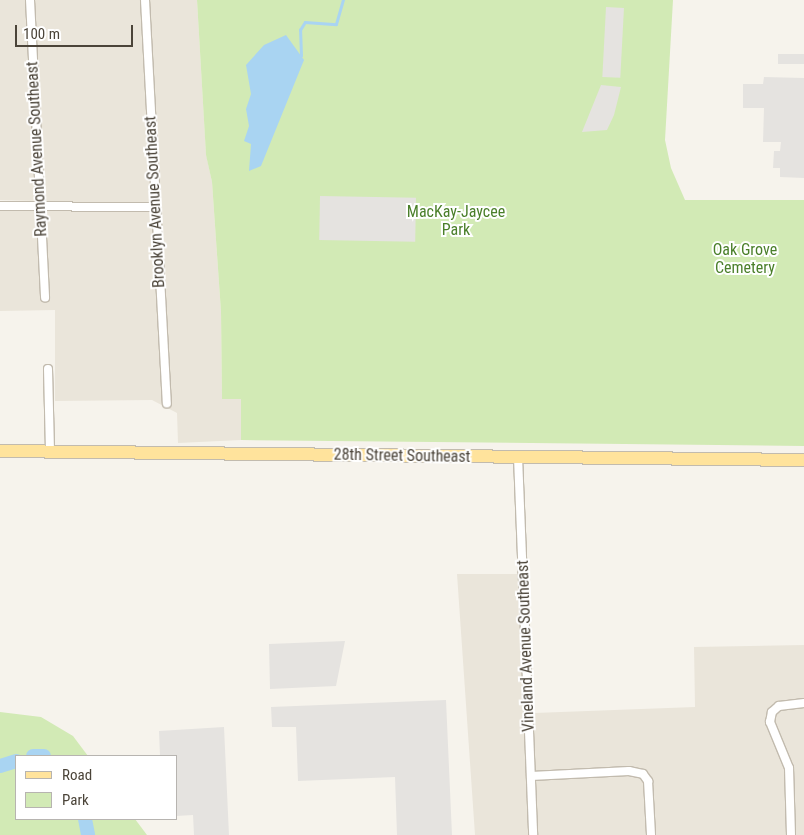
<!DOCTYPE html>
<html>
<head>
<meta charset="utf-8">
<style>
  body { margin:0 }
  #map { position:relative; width:804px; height:835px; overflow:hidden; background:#f6f3ec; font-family:"Roboto Condensed",sans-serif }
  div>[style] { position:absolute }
  .residential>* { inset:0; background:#eae5da }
  .green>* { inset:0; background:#d2eab5 }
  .parking>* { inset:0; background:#e5e3e0; transform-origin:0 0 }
  .water>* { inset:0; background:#a9d4f2 }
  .stream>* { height:2.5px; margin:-1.25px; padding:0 1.25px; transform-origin:1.25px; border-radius:1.25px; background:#a9d4f2 }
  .river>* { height:14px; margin:-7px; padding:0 7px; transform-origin:7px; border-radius:7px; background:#a9d4f2 }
  .roads { filter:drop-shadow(1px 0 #c2bbae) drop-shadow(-1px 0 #c2bbae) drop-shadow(0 1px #c2bbae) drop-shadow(0 -1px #c2bbae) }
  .minor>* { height:8px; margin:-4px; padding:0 4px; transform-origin:4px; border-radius:4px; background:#fff }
  .primary>* { height:12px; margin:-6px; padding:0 6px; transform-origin:6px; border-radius:6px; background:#ffe39c }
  span { translate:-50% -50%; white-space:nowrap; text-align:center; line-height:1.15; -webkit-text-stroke:4px #fff; paint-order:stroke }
  .street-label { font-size:16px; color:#4b4439 }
  .park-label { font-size:16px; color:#4a7f2a }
  .legend { position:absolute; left:15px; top:755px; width:162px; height:65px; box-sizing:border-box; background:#fff; border:1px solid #b7b4b0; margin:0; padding:6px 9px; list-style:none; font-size:15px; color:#4b4439 }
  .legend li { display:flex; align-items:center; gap:10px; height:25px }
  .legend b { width:25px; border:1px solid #b7b4b0 }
  .scale { position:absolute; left:15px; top:25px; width:118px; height:22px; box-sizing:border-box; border:2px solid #4b4439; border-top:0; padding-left:6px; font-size:15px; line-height:18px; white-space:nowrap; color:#4b4439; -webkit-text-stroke:4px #fff; paint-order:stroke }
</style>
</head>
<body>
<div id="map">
  <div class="residential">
    <i style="clip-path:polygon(0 0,197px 0,206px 154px,212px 182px,221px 312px,222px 398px,241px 399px,241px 440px,178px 443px,177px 413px,152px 400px,55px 401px,55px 310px,0 311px,0 210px,149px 212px,148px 204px,0 200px)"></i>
    <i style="clip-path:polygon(457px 574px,528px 574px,534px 713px,695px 707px,694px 647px,804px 645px,804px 835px,475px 835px)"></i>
  </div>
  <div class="green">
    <i style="clip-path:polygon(197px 0,673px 0,665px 140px,671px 168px,685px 200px,804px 200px,804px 446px,241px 440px,241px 399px,222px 399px,221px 312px,212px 182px,206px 155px)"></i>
    <i style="clip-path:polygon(0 712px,41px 717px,73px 736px,88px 756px,16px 756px,16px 819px,135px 819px,147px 835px,0 835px)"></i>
  </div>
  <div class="parking">
    <i style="left:606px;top:7px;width:18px;height:70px;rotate:3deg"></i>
    <i style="left:778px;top:54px;width:26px;height:10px"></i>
    <i style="clip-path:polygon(764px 77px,804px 78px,804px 178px,780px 177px,780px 168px,773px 168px,774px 151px,780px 151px,781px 142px,763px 142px,764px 108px,743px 108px,743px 84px,763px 84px)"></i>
    <i style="clip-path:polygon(601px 85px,621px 87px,614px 115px,607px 130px,582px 132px)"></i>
    <i style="left:320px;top:196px;width:96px;height:44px;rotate:1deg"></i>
    <i style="clip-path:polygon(345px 641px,336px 686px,270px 689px,269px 644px)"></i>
    <i style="clip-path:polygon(446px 700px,452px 835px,397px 835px,395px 777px,298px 781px,296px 727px,272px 727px,271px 707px)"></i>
    <i style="clip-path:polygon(224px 727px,229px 835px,194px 835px,193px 815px,176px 816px,176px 756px,160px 756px,159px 731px)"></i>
  </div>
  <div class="water">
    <i style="clip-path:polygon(286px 35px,304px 60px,261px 166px,249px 171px,251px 144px,244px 141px,249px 126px,246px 109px,251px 94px,246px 65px,264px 45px)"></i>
  </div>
  <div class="stream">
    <i style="left:301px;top:56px;width:26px;rotate:-92deg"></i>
    <i style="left:300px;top:30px;width:9px;rotate:-58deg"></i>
    <i style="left:305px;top:22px;width:31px;rotate:4deg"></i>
    <i style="left:336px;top:24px;width:25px;rotate:-74deg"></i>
  </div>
  <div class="river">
    <i style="left:33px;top:756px;width:11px"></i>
    <i style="left:0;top:766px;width:17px;rotate:-17deg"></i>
    <i style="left:85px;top:819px;width:16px;rotate:79deg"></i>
  </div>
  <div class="roads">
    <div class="minor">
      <i style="left:30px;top:0;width:298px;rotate:87.1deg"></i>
      <i style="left:145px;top:0;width:404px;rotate:86.9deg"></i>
      <i style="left:0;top:206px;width:155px;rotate:0.4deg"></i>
      <i style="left:48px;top:369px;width:82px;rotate:88.6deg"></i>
      <i style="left:518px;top:457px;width:378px;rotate:87.7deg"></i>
      <i style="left:531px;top:776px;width:98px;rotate:-2.9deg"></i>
      <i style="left:629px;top:771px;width:14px;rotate:12deg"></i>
      <i style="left:643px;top:774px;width:9px;rotate:54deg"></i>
      <i style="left:648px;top:781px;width:54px;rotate:86.8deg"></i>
      <i style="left:791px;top:835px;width:67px;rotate:-91.7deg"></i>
      <i style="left:789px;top:768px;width:50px;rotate:-112.4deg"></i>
      <i style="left:770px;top:722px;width:10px;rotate:-79deg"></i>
      <i style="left:772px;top:712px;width:9px;rotate:-41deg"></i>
      <i style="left:779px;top:706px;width:25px;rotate:-7deg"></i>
    </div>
    <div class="primary">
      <i style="left:0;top:451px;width:804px;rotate:0.64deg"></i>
    </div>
  </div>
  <div class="street-label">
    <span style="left:37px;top:149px;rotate:-93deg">Raymond Avenue Southeast</span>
    <span style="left:155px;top:202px;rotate:-93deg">Brooklyn Avenue Southeast</span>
    <span style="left:402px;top:456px;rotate:1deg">28th Street Southeast</span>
    <span style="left:526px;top:646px;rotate:-92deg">Vineland Avenue Southeast</span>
  </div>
  <div class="park-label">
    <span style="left:456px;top:221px">MacKay-Jaycee<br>Park</span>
    <span style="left:745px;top:259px">Oak Grove<br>Cemetery</span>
  </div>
  <ul class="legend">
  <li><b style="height:6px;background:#ffe39c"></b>Road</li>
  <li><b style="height:14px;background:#d2eab5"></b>Park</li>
  </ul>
  <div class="scale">100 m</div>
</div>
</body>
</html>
